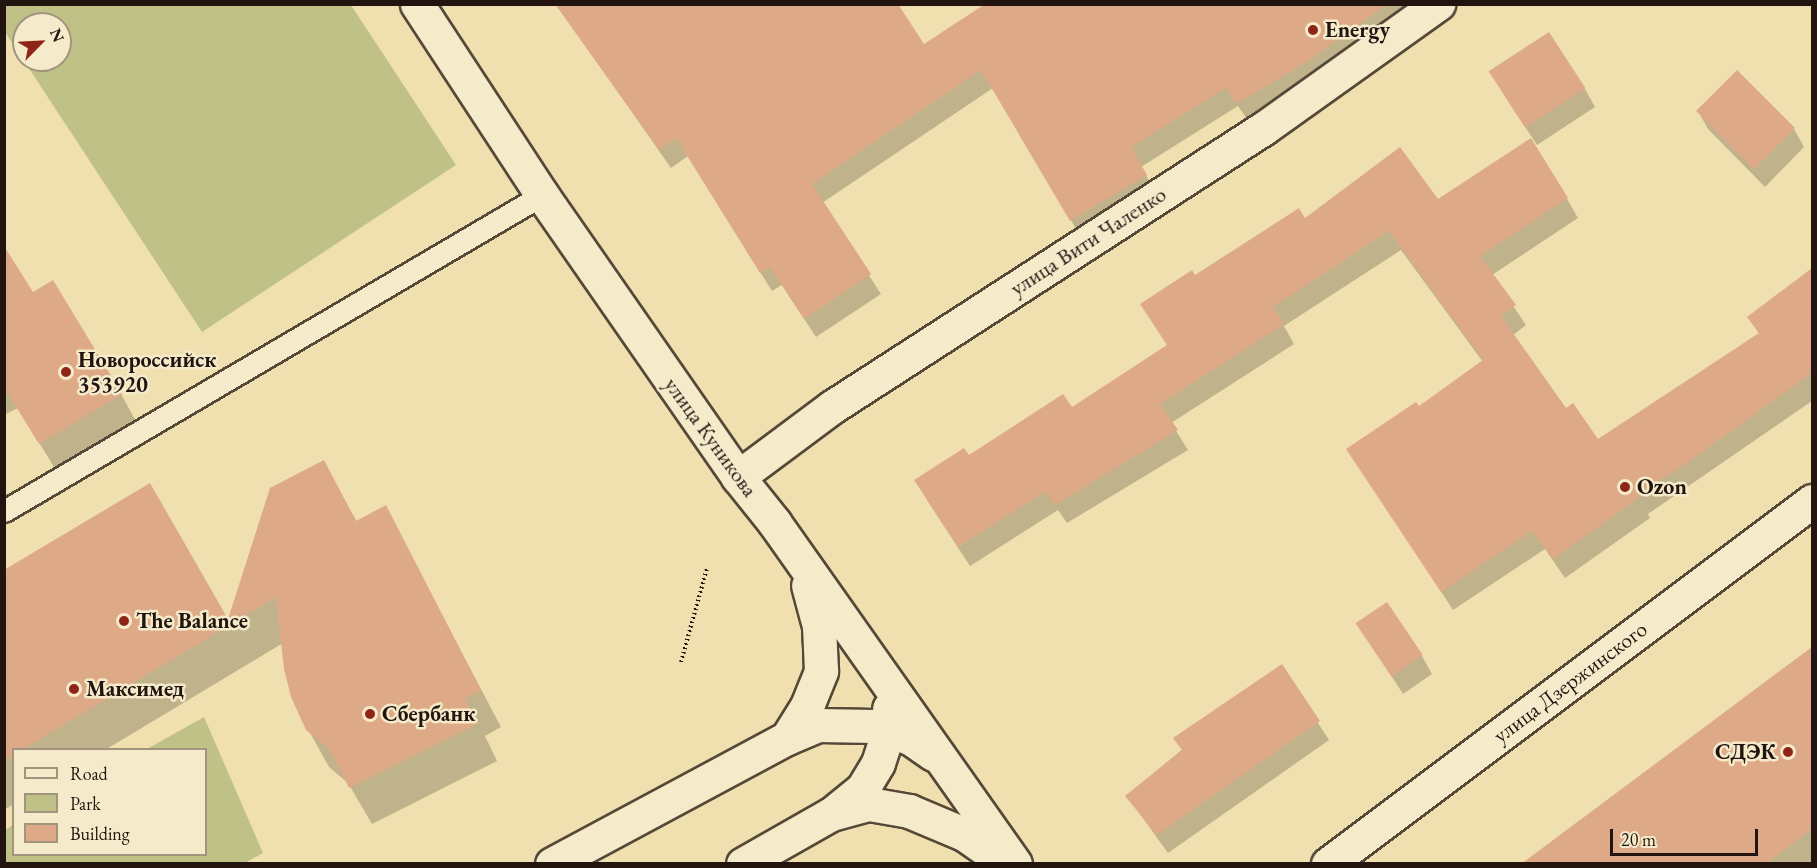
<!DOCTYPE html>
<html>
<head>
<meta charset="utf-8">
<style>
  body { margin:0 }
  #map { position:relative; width:1817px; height:868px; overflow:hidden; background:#f0e0af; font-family:"EB Garamond",serif }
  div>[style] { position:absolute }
  .green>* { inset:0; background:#bfc187 }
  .shadow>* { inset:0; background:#0003 }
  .building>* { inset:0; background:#dea987; transform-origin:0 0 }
  .path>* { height:4px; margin-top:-2px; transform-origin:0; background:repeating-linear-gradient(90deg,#221510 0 1.5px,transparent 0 4.5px) }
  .roads { filter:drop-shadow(2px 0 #564838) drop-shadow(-2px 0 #564838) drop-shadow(0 2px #564838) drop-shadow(0 -2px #564838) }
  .service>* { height:21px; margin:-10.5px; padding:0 10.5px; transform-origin:10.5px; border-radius:10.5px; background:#f5ebcb }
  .minor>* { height:33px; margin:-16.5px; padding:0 16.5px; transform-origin:16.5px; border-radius:16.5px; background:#f5ebcb }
  .tertiary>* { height:33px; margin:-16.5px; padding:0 16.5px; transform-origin:16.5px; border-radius:16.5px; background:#f5ebcb }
  .dots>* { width:16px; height:16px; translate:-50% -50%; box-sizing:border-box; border:3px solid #f5ebcb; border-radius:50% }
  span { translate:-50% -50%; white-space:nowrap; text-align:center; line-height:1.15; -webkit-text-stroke:5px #f5ebcb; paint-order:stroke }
  .poi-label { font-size:22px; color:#221510; font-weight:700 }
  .left { translate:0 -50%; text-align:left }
  .right { translate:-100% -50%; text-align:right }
  .street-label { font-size:22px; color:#221510 }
  .frame { position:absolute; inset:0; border:6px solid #221510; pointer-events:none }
  .legend { position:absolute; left:12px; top:748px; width:195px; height:108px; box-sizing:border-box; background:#f5ebcb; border:2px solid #a19580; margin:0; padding:8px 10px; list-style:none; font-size:18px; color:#221510 }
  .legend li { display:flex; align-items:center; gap:12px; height:30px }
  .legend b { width:30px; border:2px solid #a19580 }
  .north { position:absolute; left:12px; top:12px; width:60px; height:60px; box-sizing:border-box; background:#f5ebcb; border:2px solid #a19580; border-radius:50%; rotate:66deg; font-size:16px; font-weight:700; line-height:24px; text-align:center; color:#221510 }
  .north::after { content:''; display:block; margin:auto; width:21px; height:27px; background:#8f2418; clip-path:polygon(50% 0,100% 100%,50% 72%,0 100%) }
  .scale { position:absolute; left:1610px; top:829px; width:148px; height:27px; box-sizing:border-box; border:3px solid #221510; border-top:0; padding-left:8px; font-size:18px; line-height:21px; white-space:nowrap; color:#221510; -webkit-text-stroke:4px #f5ebcb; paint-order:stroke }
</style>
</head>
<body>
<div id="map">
  <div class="green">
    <i style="clip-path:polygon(evenodd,4px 5px,351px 5px,456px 165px,202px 332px,5px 32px,4px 5px,24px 24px,60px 24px,60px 60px,24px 60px,24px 24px)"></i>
    <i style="clip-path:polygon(204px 717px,263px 853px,243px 864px,5px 863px,5px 830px,13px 825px,14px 854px,206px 854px,206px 750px,147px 749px)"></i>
  </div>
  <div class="shadow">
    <i style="clip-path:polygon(1171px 4px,1426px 4px,1249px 122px,1238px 106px,1141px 167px,1157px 194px,1082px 239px,993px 88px,822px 203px,881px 294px,816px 337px,782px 285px,772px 291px,688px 156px,671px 168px,560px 9px,924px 46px)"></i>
    <i style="clip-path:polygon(1585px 89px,1595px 107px,1537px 145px,1501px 90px)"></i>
    <i style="clip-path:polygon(1698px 111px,1794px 129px,1804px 147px,1765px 187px,1708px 129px)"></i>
    <i style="clip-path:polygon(1567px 199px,1578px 218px,1492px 275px,1526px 325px,1512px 336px,1566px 411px,1598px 441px,1759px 334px,1749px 317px,1812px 277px,1812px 401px,1648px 514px,1650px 518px,1565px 578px,1545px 549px,1453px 610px,1348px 449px,1419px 408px,1483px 362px,1401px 250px,1284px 326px,1294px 344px,1171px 423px,1188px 450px,1067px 523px,1058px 510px,970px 566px,927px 500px,968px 457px,1071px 409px,1168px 346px,1195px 277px,1305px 220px,1438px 201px)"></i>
    <i style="clip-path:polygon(4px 248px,32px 294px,121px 394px,142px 432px,62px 480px,18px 408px,4px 415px)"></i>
    <i style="clip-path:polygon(323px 462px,357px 522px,385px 507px,501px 727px,485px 736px,497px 761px,372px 824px,348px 783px,329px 767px,308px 729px,283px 643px,105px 750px,14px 750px,14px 804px,4px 810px,4px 571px,228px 623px)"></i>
    <i style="clip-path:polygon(1357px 623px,1422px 656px,1432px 674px,1403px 694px)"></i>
    <i style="clip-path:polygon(1812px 649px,1812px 864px,1532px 864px,1536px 854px)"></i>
    <i style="clip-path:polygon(1281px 666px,1329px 740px,1168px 853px,1127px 796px)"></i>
  </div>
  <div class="building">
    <i style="clip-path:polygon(555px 4px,898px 4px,924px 44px,985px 4px,1387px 4px,1310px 60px,1236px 104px,1226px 88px,1131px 147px,1147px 175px,1070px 221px,981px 70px,812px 184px,871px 274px,804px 319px,770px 267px,760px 273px,676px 138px,659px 150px)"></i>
    <i style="left:1549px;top:32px;width:67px;height:72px;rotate:57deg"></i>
    <i style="left:1737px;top:70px;width:82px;height:58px;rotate:45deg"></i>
    <i style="clip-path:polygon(1531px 138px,1568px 198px,1480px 256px,1516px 305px,1501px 316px,1566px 408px,1573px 403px,1598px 439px,1759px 333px,1747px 317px,1812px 268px,1812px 373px,1687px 463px,1637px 494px,1640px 497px,1553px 559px,1532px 531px,1441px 592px,1346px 449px,1416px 402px,1419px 406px,1483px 360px,1389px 231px,1273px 307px,1284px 324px,1160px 404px,1178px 430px,1055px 505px,1046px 491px,958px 547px,914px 480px,964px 448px,969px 455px,1063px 394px,1072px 407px,1167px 345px,1140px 304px,1192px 270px,1195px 275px,1299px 208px,1305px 218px,1400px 147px,1438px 199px)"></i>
    <i style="clip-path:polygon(4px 246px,33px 292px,53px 280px,122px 394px,39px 444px,4px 387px)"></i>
    <i style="clip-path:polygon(324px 460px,356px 521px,386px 505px,481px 690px,465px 699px,477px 724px,349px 788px,330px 750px,306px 730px,291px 697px,284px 669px,276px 597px,22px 750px,14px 750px,14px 755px,4px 760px,4px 570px,150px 483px,228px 619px,270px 488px)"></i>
    <i style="left:1387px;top:602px;width:64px;height:38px;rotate:56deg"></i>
    <i style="clip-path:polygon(1812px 647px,1812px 829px,1766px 864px,1521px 864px)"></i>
    <i style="clip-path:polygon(1282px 664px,1320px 721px,1157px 835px,1125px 796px,1182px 750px,1173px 738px)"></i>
  </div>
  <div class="path">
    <i style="left:681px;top:662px;width:98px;rotate:-74.5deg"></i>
  </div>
  <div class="roads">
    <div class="service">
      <i style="left:4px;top:511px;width:624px;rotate:-30.43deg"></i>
    </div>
    <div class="minor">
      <i style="left:738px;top:477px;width:117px;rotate:-36.7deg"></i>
      <i style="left:832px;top:407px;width:514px;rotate:-32.86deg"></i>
      <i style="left:1264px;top:128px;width:214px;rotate:-35.5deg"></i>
    </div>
    <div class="tertiary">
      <i style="left:417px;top:4px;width:228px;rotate:56.8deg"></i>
      <i style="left:542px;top:195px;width:343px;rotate:55.2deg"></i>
      <i style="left:738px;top:477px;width:58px;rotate:51.3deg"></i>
      <i style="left:774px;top:522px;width:418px;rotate:54.8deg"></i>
      <i style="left:787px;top:738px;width:34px;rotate:-23deg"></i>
      <i style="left:818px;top:725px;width:57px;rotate:1deg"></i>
      <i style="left:875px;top:726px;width:37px;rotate:19deg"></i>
      <i style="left:910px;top:738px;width:28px;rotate:35deg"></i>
      <i style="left:835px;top:811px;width:36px;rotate:-39deg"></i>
      <i style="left:863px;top:788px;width:29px;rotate:-59deg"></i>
      <i style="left:878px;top:763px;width:25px;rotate:-72deg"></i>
      <i style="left:886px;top:739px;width:31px;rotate:-84deg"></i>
      <i style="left:552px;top:864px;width:267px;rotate:-28.2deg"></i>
      <i style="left:787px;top:738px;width:38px;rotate:-58deg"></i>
      <i style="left:807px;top:706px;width:38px;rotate:-68deg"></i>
      <i style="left:821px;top:671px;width:45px;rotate:-92.5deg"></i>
      <i style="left:819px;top:626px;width:42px;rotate:-105deg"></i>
      <i style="left:743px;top:864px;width:101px;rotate:-29.6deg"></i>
      <i style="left:831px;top:814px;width:39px;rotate:-15deg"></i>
      <i style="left:869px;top:804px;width:41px;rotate:9.9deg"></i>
      <i style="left:909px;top:811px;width:60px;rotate:22.7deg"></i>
      <i style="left:964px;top:834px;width:49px;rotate:35deg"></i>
      <i style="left:1328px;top:864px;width:605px;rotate:-36.87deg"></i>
    </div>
  </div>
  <div class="dots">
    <i style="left:1313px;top:30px;background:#8f2418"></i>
    <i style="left:66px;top:372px;background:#8f2418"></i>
    <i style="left:1625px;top:487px;background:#8f2418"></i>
    <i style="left:124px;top:621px;background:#8f2418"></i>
    <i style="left:74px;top:689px;background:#8f2418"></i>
    <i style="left:370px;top:714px;background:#8f2418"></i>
    <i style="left:1788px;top:752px;background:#8f2418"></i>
  </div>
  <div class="poi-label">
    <span class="left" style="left:1325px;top:30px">Energy</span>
    <span class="left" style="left:78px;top:372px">Новороссийск<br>353920</span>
    <span class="left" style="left:1637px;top:487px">Ozon</span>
    <span class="left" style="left:136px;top:621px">The Balance</span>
    <span class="left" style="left:86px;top:689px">Максимед</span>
    <span class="left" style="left:382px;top:714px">Сбербанк</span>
    <span class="right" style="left:1776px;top:752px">СДЭК</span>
  </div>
  <div class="street-label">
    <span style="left:1088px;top:241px;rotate:-33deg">улица Вити Чаленко</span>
    <span style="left:711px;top:437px;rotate:54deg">улица Куникова</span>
    <span style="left:1570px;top:682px;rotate:-37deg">улица Дзержинского</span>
  </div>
  <div class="frame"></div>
  <ul class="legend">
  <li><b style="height:8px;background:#f5ebcb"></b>Road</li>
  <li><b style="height:16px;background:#bfc187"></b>Park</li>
  <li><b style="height:16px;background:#dea987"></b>Building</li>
  </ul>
  <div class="north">N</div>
  <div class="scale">20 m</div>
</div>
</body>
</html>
